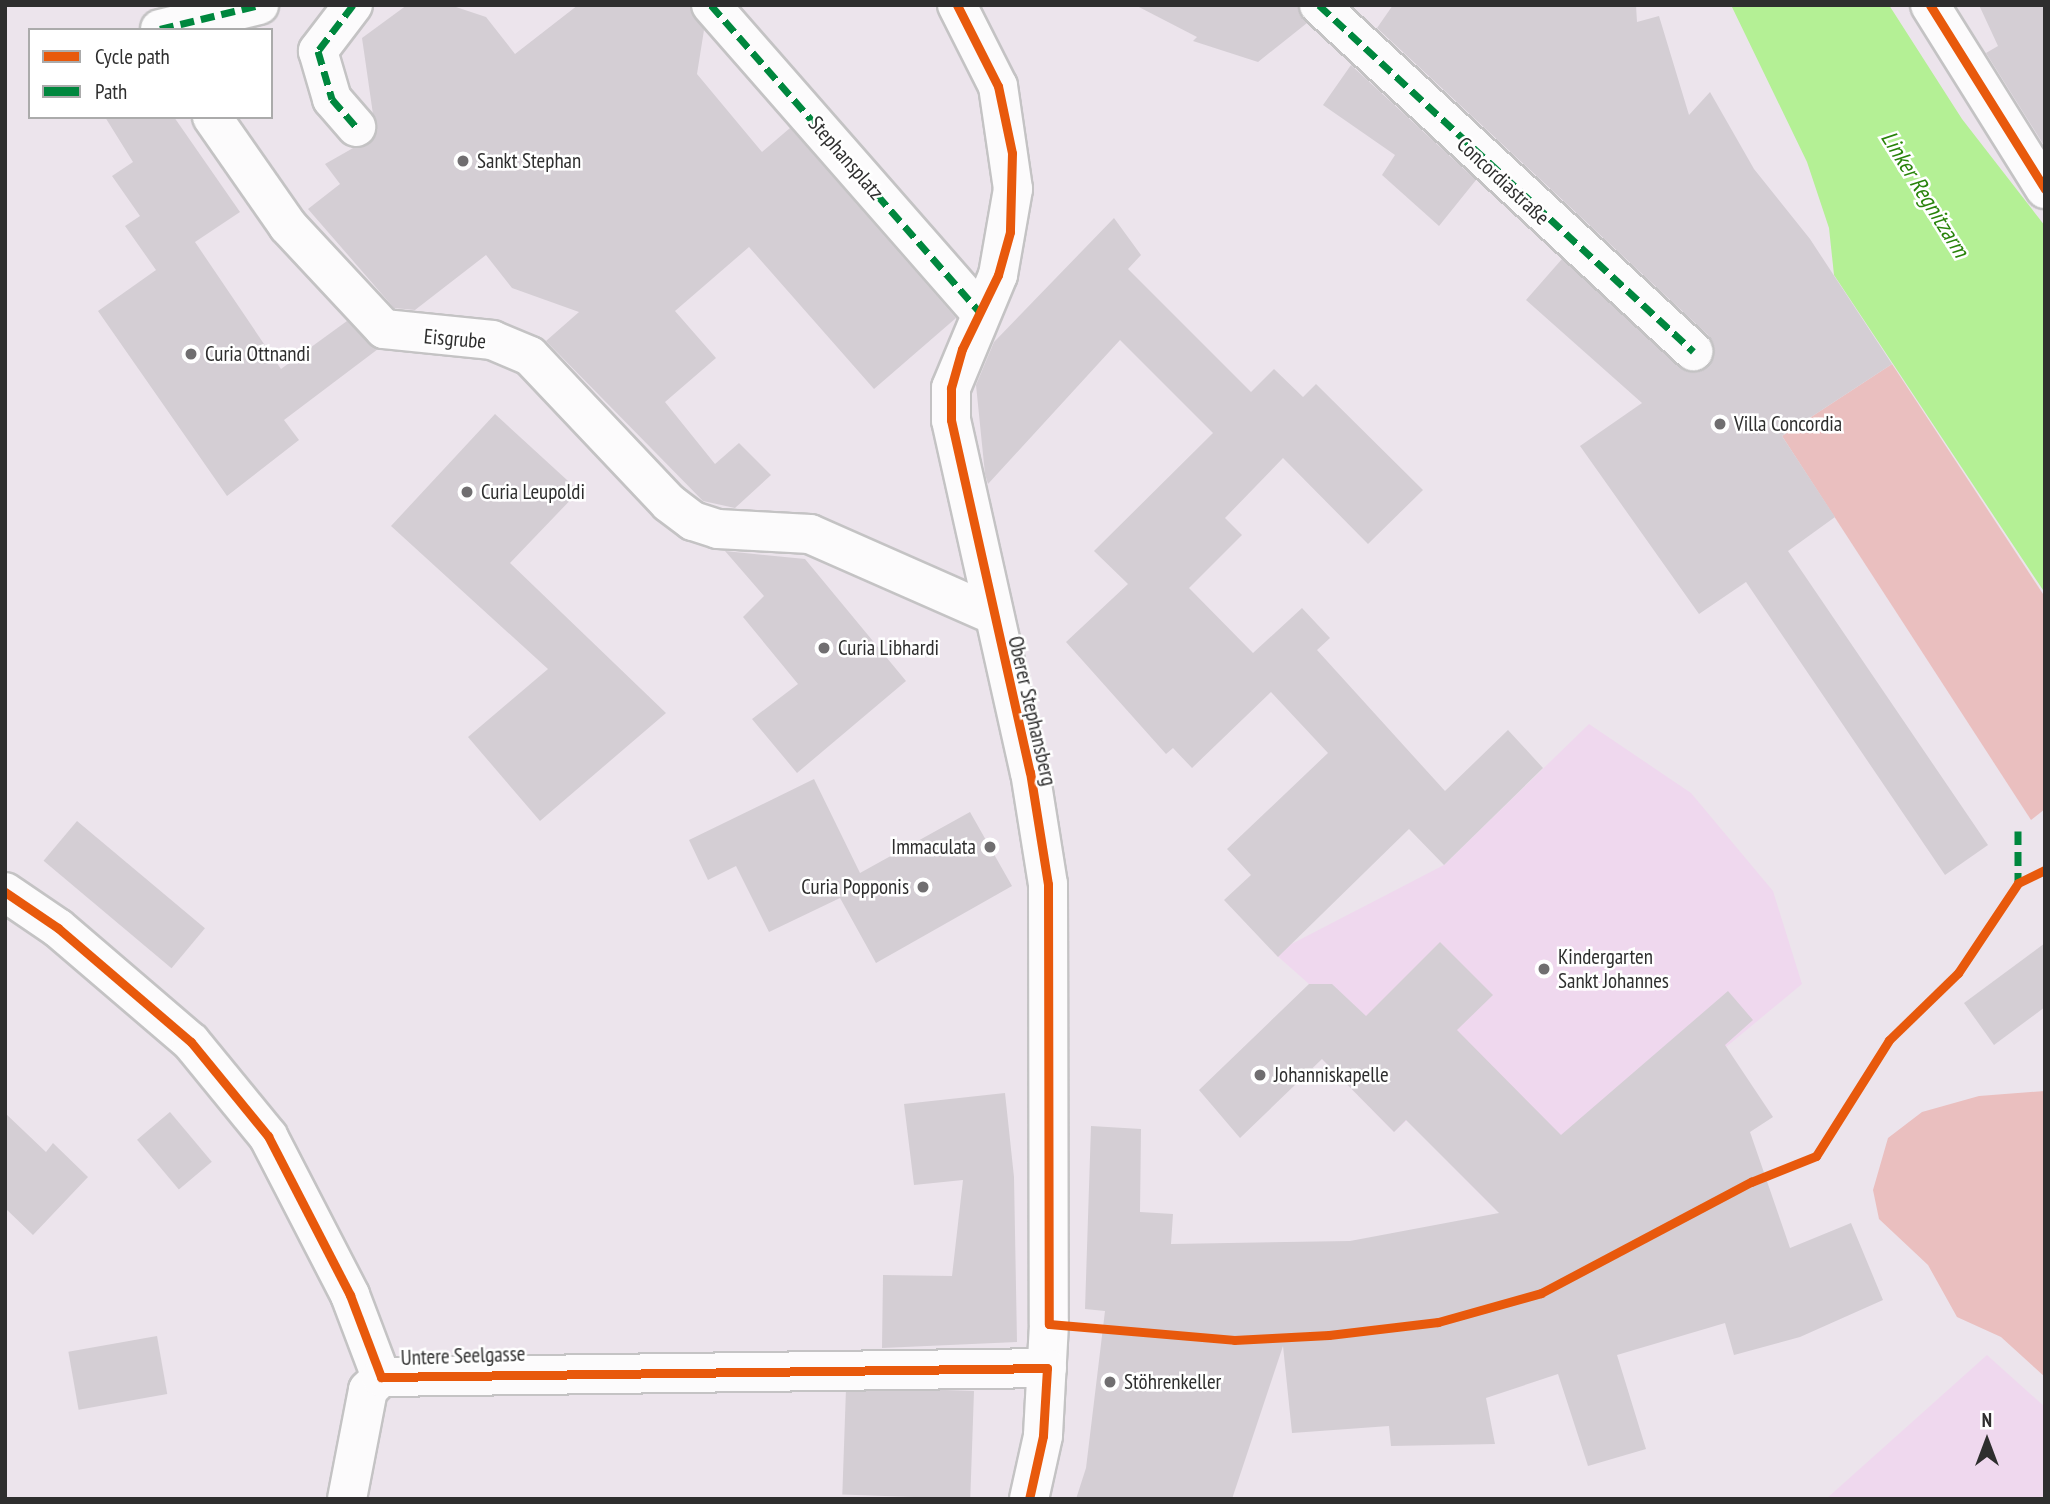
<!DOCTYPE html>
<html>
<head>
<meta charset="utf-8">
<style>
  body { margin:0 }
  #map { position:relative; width:2050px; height:1504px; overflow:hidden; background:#ece4ec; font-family:"PT Sans Narrow",sans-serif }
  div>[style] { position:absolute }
  .education>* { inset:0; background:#efd8ee }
  .green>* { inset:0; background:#eabfbf }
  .water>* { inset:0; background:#b4f095 }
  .building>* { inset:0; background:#d4ced4; transform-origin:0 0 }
  .roads { filter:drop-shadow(2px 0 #c4c3c4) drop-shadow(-2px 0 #c4c3c4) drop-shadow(0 2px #c4c3c4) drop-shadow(0 -2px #c4c3c4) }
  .minor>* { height:38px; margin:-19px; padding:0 19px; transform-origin:19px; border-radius:19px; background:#fcfbfc }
  .quiet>* { height:7px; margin-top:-3.5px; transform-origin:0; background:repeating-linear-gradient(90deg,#00873e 0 14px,transparent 0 21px) }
  .cycleway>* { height:9px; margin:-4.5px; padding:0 4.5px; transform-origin:4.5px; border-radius:4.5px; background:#e8590c }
  .dots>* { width:19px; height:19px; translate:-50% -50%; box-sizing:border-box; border:4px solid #fff; border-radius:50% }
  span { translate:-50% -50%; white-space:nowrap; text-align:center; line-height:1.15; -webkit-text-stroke:5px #fff; paint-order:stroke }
  .street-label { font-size:21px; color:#2e2e2e }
  .poi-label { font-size:21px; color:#2e2e2e }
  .left { translate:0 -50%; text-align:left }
  .right { translate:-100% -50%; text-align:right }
  .water-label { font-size:23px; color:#28830a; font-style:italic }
  .frame { position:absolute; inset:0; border:7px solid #2e2e2e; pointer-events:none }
  .legend { position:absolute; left:28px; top:28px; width:245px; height:91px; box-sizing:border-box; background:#fff; border:2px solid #ababab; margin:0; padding:9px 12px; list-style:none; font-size:21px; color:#2e2e2e }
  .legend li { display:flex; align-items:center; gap:14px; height:35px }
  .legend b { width:35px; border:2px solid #ababab }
  .north { position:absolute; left:1952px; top:1406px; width:70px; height:70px; -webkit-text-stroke:5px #fff; paint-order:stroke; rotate:0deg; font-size:19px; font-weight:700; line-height:28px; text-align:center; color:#2e2e2e }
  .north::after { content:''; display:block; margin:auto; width:24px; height:32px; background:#2e2e2e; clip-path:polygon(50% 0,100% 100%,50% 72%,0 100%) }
</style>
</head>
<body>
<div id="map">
  <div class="education">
    <i style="clip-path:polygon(1589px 724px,1691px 793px,1773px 891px,1802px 984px,1644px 1115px,1489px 1203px,1407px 1120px,1394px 1132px,1322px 1059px,1342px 1040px,1309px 984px,1274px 953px,1444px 865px)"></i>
    <i style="clip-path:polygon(1987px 1355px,2045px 1407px,2045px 1499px,1826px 1499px)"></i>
  </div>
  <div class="green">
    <i style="clip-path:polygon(1892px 364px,2045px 597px,2045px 809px,2031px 820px,1782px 436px)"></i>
    <i style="clip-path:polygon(2045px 1091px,2045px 1377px,2001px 1337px,1957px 1317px,1928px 1265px,1879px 1219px,1873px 1190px,1888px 1138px,1922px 1112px,1979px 1096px)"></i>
  </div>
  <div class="water">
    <i style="clip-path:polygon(1731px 5px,1889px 5px,1962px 119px,2045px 226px,2045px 593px,1834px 275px,1829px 228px,1807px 162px)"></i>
  </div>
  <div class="building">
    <i style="clip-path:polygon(407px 5px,450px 5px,486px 17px,515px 54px,578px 5px,690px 5px,704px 30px,697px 74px,762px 152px,790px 128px,956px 318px,874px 389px,749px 247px,675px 311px,716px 358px,665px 402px,715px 464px,739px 443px,771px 475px,735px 508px,703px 501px,546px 341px,579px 312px,512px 288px,486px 255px,415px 310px,394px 308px,308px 209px,340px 184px,325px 164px,376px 135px,362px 38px)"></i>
    <i style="clip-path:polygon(1135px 5px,1298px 5px,1307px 23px,1258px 62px,1193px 41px,1197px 37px)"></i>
    <i style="clip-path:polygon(1393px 5px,1636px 5px,1637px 22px,1659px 16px,1689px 115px,1710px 92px,1754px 169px,1810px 239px,1892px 364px,1782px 436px,1835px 517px,1788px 551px,1988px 845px,1945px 875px,1746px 582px,1699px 614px,1580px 446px,1642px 403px,1526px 300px,1562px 259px,1688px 372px,1709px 365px,1714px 355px,1708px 335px,1377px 28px)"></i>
    <i style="clip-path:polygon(1979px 5px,2045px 5px,2045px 147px,1986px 53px,1998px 46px)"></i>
    <i style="clip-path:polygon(1351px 65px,1476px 180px,1439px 226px,1382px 175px,1395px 155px,1323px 105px)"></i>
    <i style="clip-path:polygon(105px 117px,174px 117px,240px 212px,195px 242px,281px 369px,347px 321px,378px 349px,284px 420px,299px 440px,227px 496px,98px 311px,156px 270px,125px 226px,140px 216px,112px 176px,133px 162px)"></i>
    <i style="clip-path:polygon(1114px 218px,1141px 255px,1128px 269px,1251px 392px,1274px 369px,1303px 397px,1316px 384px,1423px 490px,1368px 544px,1283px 458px,1225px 518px,1242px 535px,1189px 588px,1253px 653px,1302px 608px,1330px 638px,1317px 650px,1445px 791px,1508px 730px,1543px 768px,1444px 865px,1409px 829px,1278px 957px,1224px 900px,1251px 875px,1227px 849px,1328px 753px,1271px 692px,1192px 768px,1173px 748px,1166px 754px,1066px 642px,1128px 584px,1094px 551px,1213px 433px,1120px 340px,988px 484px,985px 474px,976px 385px,994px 342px)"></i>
    <i style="clip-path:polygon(495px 414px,579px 491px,510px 563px,666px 713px,540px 821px,468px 737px,548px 669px,391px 526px)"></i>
    <i style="clip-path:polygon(725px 551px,805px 559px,906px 681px,797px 773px,752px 719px,798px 684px,743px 617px,764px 596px)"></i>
    <i style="clip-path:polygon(814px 779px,860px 873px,970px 812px,1012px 886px,876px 963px,840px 898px,769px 932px,736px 866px,708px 880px,689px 840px)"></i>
    <i style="left:77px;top:821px;width:167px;height:52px;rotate:40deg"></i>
    <i style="clip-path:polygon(1440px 942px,1493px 995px,1457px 1030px,1561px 1135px,1728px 991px,1753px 1020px,1725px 1045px,1773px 1117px,1750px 1132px,1790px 1248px,1851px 1223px,1883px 1300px,1800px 1337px,1734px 1355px,1725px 1323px,1617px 1355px,1646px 1449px,1588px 1466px,1558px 1374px,1486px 1398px,1495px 1444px,1391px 1446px,1389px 1426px,1292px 1433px,1283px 1346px,1232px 1499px,1076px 1499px,1086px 1468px,1105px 1311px,1085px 1309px,1091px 1126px,1141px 1129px,1140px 1212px,1173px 1214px,1171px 1244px,1350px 1241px,1499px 1213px,1406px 1120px,1394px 1132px,1322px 1059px,1240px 1138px,1199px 1090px,1309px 984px,1332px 984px,1366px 1016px)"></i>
    <i style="clip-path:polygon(2045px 943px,2045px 1007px,1994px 1045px,1964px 1003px)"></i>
    <i style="clip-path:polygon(1005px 1093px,1014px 1177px,1017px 1342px,882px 1348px,883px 1275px,952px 1276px,963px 1180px,914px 1185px,904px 1104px)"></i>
    <i style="left:170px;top:1112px;width:65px;height:43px;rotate:50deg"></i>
    <i style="clip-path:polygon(5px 1113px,46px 1152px,53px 1143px,88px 1177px,33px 1235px,5px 1208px)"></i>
    <i style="left:157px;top:1336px;width:59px;height:90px;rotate:80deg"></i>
    <i style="left:974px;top:1391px;width:108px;height:128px;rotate:92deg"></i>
  </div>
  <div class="roads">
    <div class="minor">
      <i style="left:353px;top:5px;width:58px;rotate:127.3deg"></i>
      <i style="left:318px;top:51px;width:50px;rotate:73.7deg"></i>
      <i style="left:332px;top:99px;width:37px;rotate:49deg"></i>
      <i style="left:711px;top:5px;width:408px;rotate:48.8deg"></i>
      <i style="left:957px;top:5px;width:91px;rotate:63.2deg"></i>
      <i style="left:998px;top:86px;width:104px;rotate:81.7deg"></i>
      <i style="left:1013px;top:189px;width:87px;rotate:99.9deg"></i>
      <i style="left:998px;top:275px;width:122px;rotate:112.6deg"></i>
      <i style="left:951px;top:388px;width:32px;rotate:90deg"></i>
      <i style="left:951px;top:420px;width:361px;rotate:77.4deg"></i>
      <i style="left:1030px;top:772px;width:113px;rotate:80.9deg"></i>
      <i style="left:1048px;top:884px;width:440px;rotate:89.9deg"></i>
      <i style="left:1049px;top:1324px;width:112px;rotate:93.1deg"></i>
      <i style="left:1043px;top:1436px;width:65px;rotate:102.5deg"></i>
      <i style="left:1319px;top:5px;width:510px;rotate:42.77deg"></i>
      <i style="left:1930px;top:5px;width:217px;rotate:58deg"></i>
      <i style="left:160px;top:29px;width:102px;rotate:-13.6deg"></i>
      <i style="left:212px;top:117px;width:133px;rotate:55.1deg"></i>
      <i style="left:288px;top:226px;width:141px;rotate:47deg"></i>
      <i style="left:384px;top:329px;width:109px;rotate:5.8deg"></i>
      <i style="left:492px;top:340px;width:41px;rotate:22.8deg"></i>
      <i style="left:530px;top:356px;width:202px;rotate:46.6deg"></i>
      <i style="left:669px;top:503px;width:30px;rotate:37deg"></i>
      <i style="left:693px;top:521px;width:26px;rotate:18deg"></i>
      <i style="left:718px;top:529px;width:92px;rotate:3.1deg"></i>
      <i style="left:810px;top:534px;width:198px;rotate:23.8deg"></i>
      <i style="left:5px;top:892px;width:64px;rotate:34.2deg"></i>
      <i style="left:58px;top:928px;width:175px;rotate:40.6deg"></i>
      <i style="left:191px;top:1042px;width:122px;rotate:50.7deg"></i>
      <i style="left:268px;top:1136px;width:179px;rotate:62.7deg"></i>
      <i style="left:350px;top:1295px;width:88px;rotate:69.3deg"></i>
      <i style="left:347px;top:1499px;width:111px;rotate:-79.1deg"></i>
      <i style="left:368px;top:1390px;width:18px;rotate:-45deg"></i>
      <i style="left:381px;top:1377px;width:666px;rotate:-0.77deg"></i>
    </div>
  </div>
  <div class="quiet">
    <i style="left:353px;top:5px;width:58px;rotate:127.3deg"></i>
    <i style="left:318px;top:51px;width:50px;rotate:73.7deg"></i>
    <i style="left:332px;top:99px;width:37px;rotate:49deg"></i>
    <i style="left:711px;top:5px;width:408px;rotate:48.8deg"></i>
    <i style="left:1319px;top:5px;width:510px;rotate:42.77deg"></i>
    <i style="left:160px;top:29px;width:102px;rotate:-13.6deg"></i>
    <i style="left:2018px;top:831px;width:52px;rotate:90deg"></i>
  </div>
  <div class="cycleway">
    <i style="left:957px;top:5px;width:91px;rotate:63.2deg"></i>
    <i style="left:998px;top:86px;width:68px;rotate:78.2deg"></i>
    <i style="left:1012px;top:153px;width:79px;rotate:91.5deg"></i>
    <i style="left:1010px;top:232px;width:45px;rotate:105.6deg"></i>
    <i style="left:998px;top:275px;width:82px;rotate:115.9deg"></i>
    <i style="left:962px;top:349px;width:41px;rotate:105.8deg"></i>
    <i style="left:951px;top:388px;width:32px;rotate:90deg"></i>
    <i style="left:951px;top:420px;width:361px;rotate:77.4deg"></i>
    <i style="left:1030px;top:772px;width:113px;rotate:80.9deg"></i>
    <i style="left:1048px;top:884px;width:440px;rotate:89.9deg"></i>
    <i style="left:1049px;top:1324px;width:186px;rotate:4.9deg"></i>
    <i style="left:1234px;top:1340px;width:95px;rotate:-3deg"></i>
    <i style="left:1329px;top:1335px;width:110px;rotate:-6.8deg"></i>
    <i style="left:1438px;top:1322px;width:107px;rotate:-15.7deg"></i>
    <i style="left:1541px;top:1293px;width:238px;rotate:-27.9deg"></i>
    <i style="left:1751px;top:1182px;width:70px;rotate:-21.8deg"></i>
    <i style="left:1816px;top:1156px;width:137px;rotate:-57.8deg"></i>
    <i style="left:1889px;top:1040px;width:96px;rotate:-44.2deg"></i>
    <i style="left:1958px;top:973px;width:108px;rotate:-56.3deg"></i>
    <i style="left:2018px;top:883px;width:30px;rotate:-26deg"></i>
    <i style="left:1930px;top:5px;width:217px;rotate:58deg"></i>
    <i style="left:5px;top:892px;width:64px;rotate:34.2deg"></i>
    <i style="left:58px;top:928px;width:175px;rotate:40.6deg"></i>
    <i style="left:191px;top:1042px;width:122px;rotate:50.7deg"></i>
    <i style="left:268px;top:1136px;width:179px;rotate:62.7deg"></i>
    <i style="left:350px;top:1295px;width:88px;rotate:69.3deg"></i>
    <i style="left:381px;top:1377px;width:666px;rotate:-0.77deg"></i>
    <i style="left:1047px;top:1368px;width:68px;rotate:93.4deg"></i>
    <i style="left:1043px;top:1436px;width:65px;rotate:102.5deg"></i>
  </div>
  <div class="dots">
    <i style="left:463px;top:161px;background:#706e70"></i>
    <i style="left:191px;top:354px;background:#706e70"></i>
    <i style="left:1720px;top:424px;background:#706e70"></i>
    <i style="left:467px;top:492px;background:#706e70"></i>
    <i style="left:824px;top:648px;background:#706e70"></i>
    <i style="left:990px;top:847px;background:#706e70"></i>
    <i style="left:923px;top:887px;background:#706e70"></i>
    <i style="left:1544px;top:969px;background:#706e70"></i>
    <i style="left:1260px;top:1075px;background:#706e70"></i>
    <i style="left:1110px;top:1382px;background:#706e70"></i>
  </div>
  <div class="street-label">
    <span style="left:846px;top:158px;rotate:49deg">Stephansplatz</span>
    <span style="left:1503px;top:181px;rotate:43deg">Concordiastraße</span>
    <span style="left:455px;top:339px;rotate:5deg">Eisgrube</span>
    <span style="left:1032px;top:711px;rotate:77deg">Oberer Stephansberg</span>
    <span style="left:463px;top:1356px;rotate:-2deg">Untere Seelgasse</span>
  </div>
  <div class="poi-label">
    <span class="left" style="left:477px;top:161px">Sankt Stephan</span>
    <span class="left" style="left:205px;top:354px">Curia Ottnandi</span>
    <span class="left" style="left:1734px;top:424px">Villa Concordia</span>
    <span class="left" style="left:481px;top:492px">Curia Leupoldi</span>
    <span class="left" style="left:838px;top:648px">Curia Libhardi</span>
    <span class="right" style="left:976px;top:847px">Immaculata</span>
    <span class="right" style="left:909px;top:887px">Curia Popponis</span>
    <span class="left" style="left:1558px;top:969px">Kindergarten<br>Sankt Johannes</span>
    <span class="left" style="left:1274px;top:1075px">Johanniskapelle</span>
    <span class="left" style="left:1124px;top:1382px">Stöhrenkeller</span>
  </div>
  <div class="water-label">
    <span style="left:1925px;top:194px;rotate:58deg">Linker Regnitzarm</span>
  </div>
  <div class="frame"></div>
  <ul class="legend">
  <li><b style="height:9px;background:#e8590c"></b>Cycle path</li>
  <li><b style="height:9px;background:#00873e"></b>Path</li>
  </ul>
  <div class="north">N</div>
</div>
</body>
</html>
